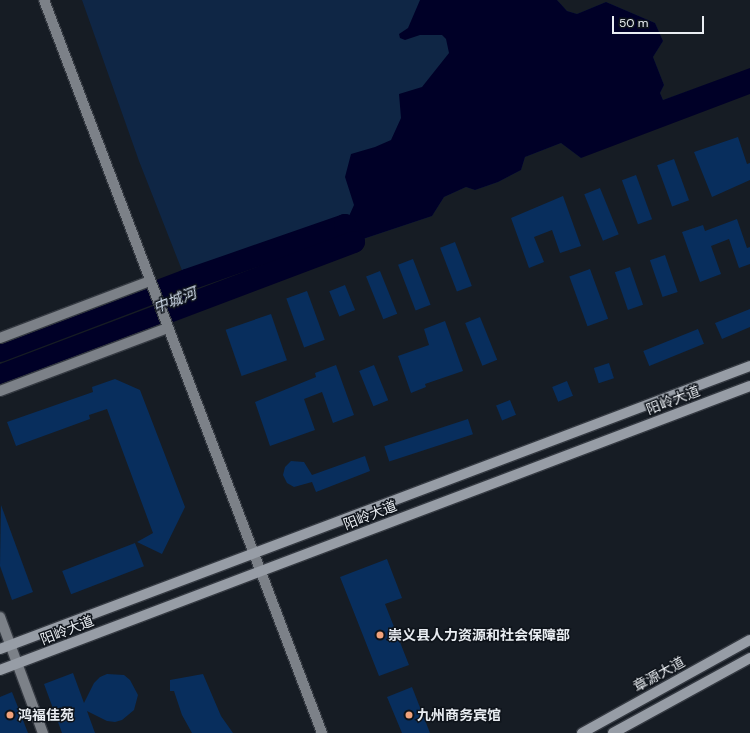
<!DOCTYPE html>
<html>
<head>
<meta charset="utf-8">
<style>
  body { margin:0 }
  #map { position:relative; width:750px; height:733px; overflow:hidden; background:#161c24; font-family:"DM Sans","Noto Sans SC",sans-serif }
  div>[style] { position:absolute }
  .green>* { inset:0; background:#0f2645 }
  .water>* { inset:0; background:#000027 }
  .river>* { height:22px; margin:-11px; padding:0 11px; transform-origin:11px; border-radius:11px; background:#000027 }
  .building>* { inset:0; background:#082e5d; transform-origin:0 0 }
  .roads { filter:drop-shadow(1px 0 #343941) drop-shadow(-1px 0 #343941) drop-shadow(0 1px #343941) drop-shadow(0 -1px #343941) }
  .secondary>* { height:10px; margin:-5px; padding:0 5px; transform-origin:5px; border-radius:5px; background:#7c8188 }
  .primary>* { height:10px; margin:-5px; padding:0 5px; transform-origin:5px; border-radius:5px; background:#979da6 }
  .dots>* { width:11px; height:11px; translate:-50% -50%; box-sizing:border-box; border:2px solid #0e131a; border-radius:50% }
  span { translate:-50% -50%; white-space:nowrap; text-align:center; line-height:1.15; -webkit-text-stroke:3px #0e131a; paint-order:stroke }
  .street-label { font-size:14px; color:#e9edf2 }
  .poi-label { font-size:14px; color:#e9edf2; font-weight:700 }
  .left { translate:0 -50%; text-align:left }
  .water-label { font-size:15px; color:#d4e0ef; font-style:italic }
  .scale { position:absolute; left:612px; top:16px; width:92px; height:18px; box-sizing:border-box; border:2px solid #e9edf2; border-top:0; padding-left:5px; font-size:12px; line-height:14px; white-space:nowrap; color:#e9edf2; -webkit-text-stroke:3px #0e131a; paint-order:stroke }
</style>
</head>
<body>
<div id="map">
  <div class="green">
    <i style="clip-path:polygon(82px 0,557px 0,567px 11px,577px 14px,606px 2px,655px 23px,663px 41px,653px 57px,664px 85px,660px 93px,663px 100px,719px 80px,581px 158px,561px 143px,525px 157px,521px 170px,498px 182px,475px 190px,466px 187px,444px 197px,432px 216px,354px 242px,345px 225px,185px 278px,139px 161px)"></i>
  </div>
  <div class="water">
    <i style="clip-path:polygon(420px 0,557px 0,567px 11px,577px 14px,606px 2px,655px 23px,663px 41px,653px 57px,664px 85px,660px 93px,663px 100px,750px 68px,750px 94px,581px 158px,561px 143px,525px 157px,521px 170px,498px 182px,475px 190px,466px 187px,444px 197px,432px 216px,354px 242px,345px 225px,354px 205px,345px 177px,351px 154px,375px 147px,391px 140px,401px 118px,399px 94px,422px 87px,449px 53px,446px 39px,442px 35px,420px 35px,405px 40px,400px 38px,399px 34px,408px 28px)"></i>
  </div>
  <div class="river">
    <i style="left:0;top:351px;width:200px;rotate:-20.8deg"></i>
    <i style="left:187px;top:280px;width:167px;rotate:-19.2deg"></i>
    <i style="left:345px;top:225px;width:19px;rotate:62deg"></i>
    <i style="left:354px;top:242px;width:379px;rotate:159.3deg"></i>
  </div>
  <div class="building">
    <i style="clip-path:polygon(738px 137px,747px 164px,750px 163px,750px 180px,712px 197px,694px 152px)"></i>
    <i style="left:674px;top:159px;width:44px;height:18px;rotate:70deg"></i>
    <i style="left:636px;top:175px;width:47px;height:15px;rotate:70deg"></i>
    <i style="left:600px;top:188px;width:50px;height:17px;rotate:68deg"></i>
    <i style="clip-path:polygon(563px 196px,581px 246px,560px 253px,552px 230px,534px 237px,544px 262px,529px 268px,511px 218px)"></i>
    <i style="clip-path:polygon(737px 219px,747px 248px,750px 247px,750px 264px,739px 268px,729px 239px,711px 246px,721px 274px,700px 282px,682px 232px,703px 225px,705px 231px)"></i>
    <i style="left:455px;top:242px;width:47px;height:16px;rotate:69deg"></i>
    <i style="left:665px;top:255px;width:39px;height:16px;rotate:71deg"></i>
    <i style="left:413px;top:259px;width:49px;height:16px;rotate:69deg"></i>
    <i style="left:630px;top:267px;width:40px;height:16px;rotate:71deg"></i>
    <i style="left:590px;top:269px;width:53px;height:22px;rotate:70deg"></i>
    <i style="left:380px;top:271px;width:46px;height:15px;rotate:68deg"></i>
    <i style="left:345px;top:285px;width:27px;height:17px;rotate:68deg"></i>
    <i style="left:307px;top:291px;width:52px;height:22px;rotate:70deg"></i>
    <i style="clip-path:polygon(750px 309px,750px 327px,722px 339px,715px 323px)"></i>
    <i style="left:271px;top:314px;width:49px;height:48px;rotate:71deg"></i>
    <i style="left:480px;top:317px;width:46px;height:16px;rotate:68deg"></i>
    <i style="clip-path:polygon(445px 321px,463px 371px,425px 384px,426px 387px,411px 393px,398px 356px,429px 345px,424px 329px)"></i>
    <i style="left:698px;top:329px;width:16px;height:59px;rotate:68deg"></i>
    <i style="left:609px;top:363px;width:16px;height:16px;rotate:72deg"></i>
    <i style="clip-path:polygon(336px 365px,354px 415px,333px 423px,322px 392px,304px 399px,315px 430px,270px 446px,255px 402px,316px 377px,315px 373px)"></i>
    <i style="left:374px;top:365px;width:38px;height:16px;rotate:68deg"></i>
    <i style="clip-path:polygon(115px 379px,140px 390px,185px 507px,162px 554px,137px 542px,153px 533px,107px 409px,89px 415px,90px 419px,16px 446px,7px 422px,93px 392px,92px 387px)"></i>
    <i style="left:567px;top:381px;width:16px;height:16px;rotate:68deg"></i>
    <i style="left:510px;top:400px;width:16px;height:15px;rotate:68deg"></i>
    <i style="left:468px;top:419px;width:16px;height:88px;rotate:72deg"></i>
    <i style="clip-path:polygon(365px 456px,370px 471px,316px 492px,312px 482px,294px 487px,287px 483px,283px 475px,285px 467px,291px 461px,304px 462px,312px 475px)"></i>
    <i style="clip-path:polygon(1px 505px,33px 592px,12px 600px,0 566px)"></i>
    <i style="left:135px;top:543px;width:25px;height:78px;rotate:69deg"></i>
    <i style="clip-path:polygon(387px 559px,402px 598px,385px 604px,409px 665px,379px 676px,340px 577px)"></i>
    <i style="clip-path:polygon(73px 673px,84px 703px,94px 683px,100px 677px,107px 674px,124px 675px,130px 680px,138px 695px,134px 710px,122px 720px,115px 722px,107px 721px,87px 711px,95px 733px,62px 733px,44px 684px)"></i>
    <i style="clip-path:polygon(203px 674px,221px 716px,233px 733px,192px 733px,182px 715px,174px 691px,170px 691px,170px 680px)"></i>
    <i style="clip-path:polygon(412px 687px,430px 733px,402px 733px,387px 697px)"></i>
    <i style="clip-path:polygon(12px 692px,28px 733px,0 733px,0 697px)"></i>
  </div>
  <div class="roads">
    <div class="secondary">
      <i style="left:44px;top:0;width:784px;rotate:69.23deg"></i>
      <i style="left:0;top:338px;width:160px;rotate:-20.8deg"></i>
      <i style="left:0;top:391px;width:179px;rotate:-20.6deg"></i>
      <i style="left:0;top:617px;width:124px;rotate:69.7deg"></i>
    </div>
    <div class="primary">
      <i style="left:0;top:649px;width:802px;rotate:-20.67deg"></i>
      <i style="left:0;top:670px;width:802px;rotate:-20.74deg"></i>
      <i style="left:582px;top:733px;width:192px;rotate:-29deg"></i>
      <i style="left:613px;top:733px;width:156px;rotate:-28.7deg"></i>
    </div>
  </div>
  <div class="dots">
    <i style="left:380px;top:635px;background:#f1a27b"></i>
    <i style="left:10px;top:715px;background:#f1a27b"></i>
    <i style="left:409px;top:715px;background:#f1a27b"></i>
  </div>
  <div class="street-label">
    <span style="left:673px;top:400px;rotate:-21deg">阳岭大道</span>
    <span style="left:370px;top:515px;rotate:-21deg">阳岭大道</span>
    <span style="left:67px;top:630px;rotate:-21deg">阳岭大道</span>
    <span style="left:659px;top:674px;rotate:-29deg">章源大道</span>
  </div>
  <div class="poi-label">
    <span class="left" style="left:388px;top:635px">崇义县人力资源和社会保障部</span>
    <span class="left" style="left:18px;top:715px">鸿福佳苑</span>
    <span class="left" style="left:417px;top:715px">九州商务宾馆</span>
  </div>
  <div class="water-label">
    <span style="left:175px;top:301px;rotate:-21deg">中城河</span>
  </div>
  <div class="scale">50 m</div>
</div>
</body>
</html>
